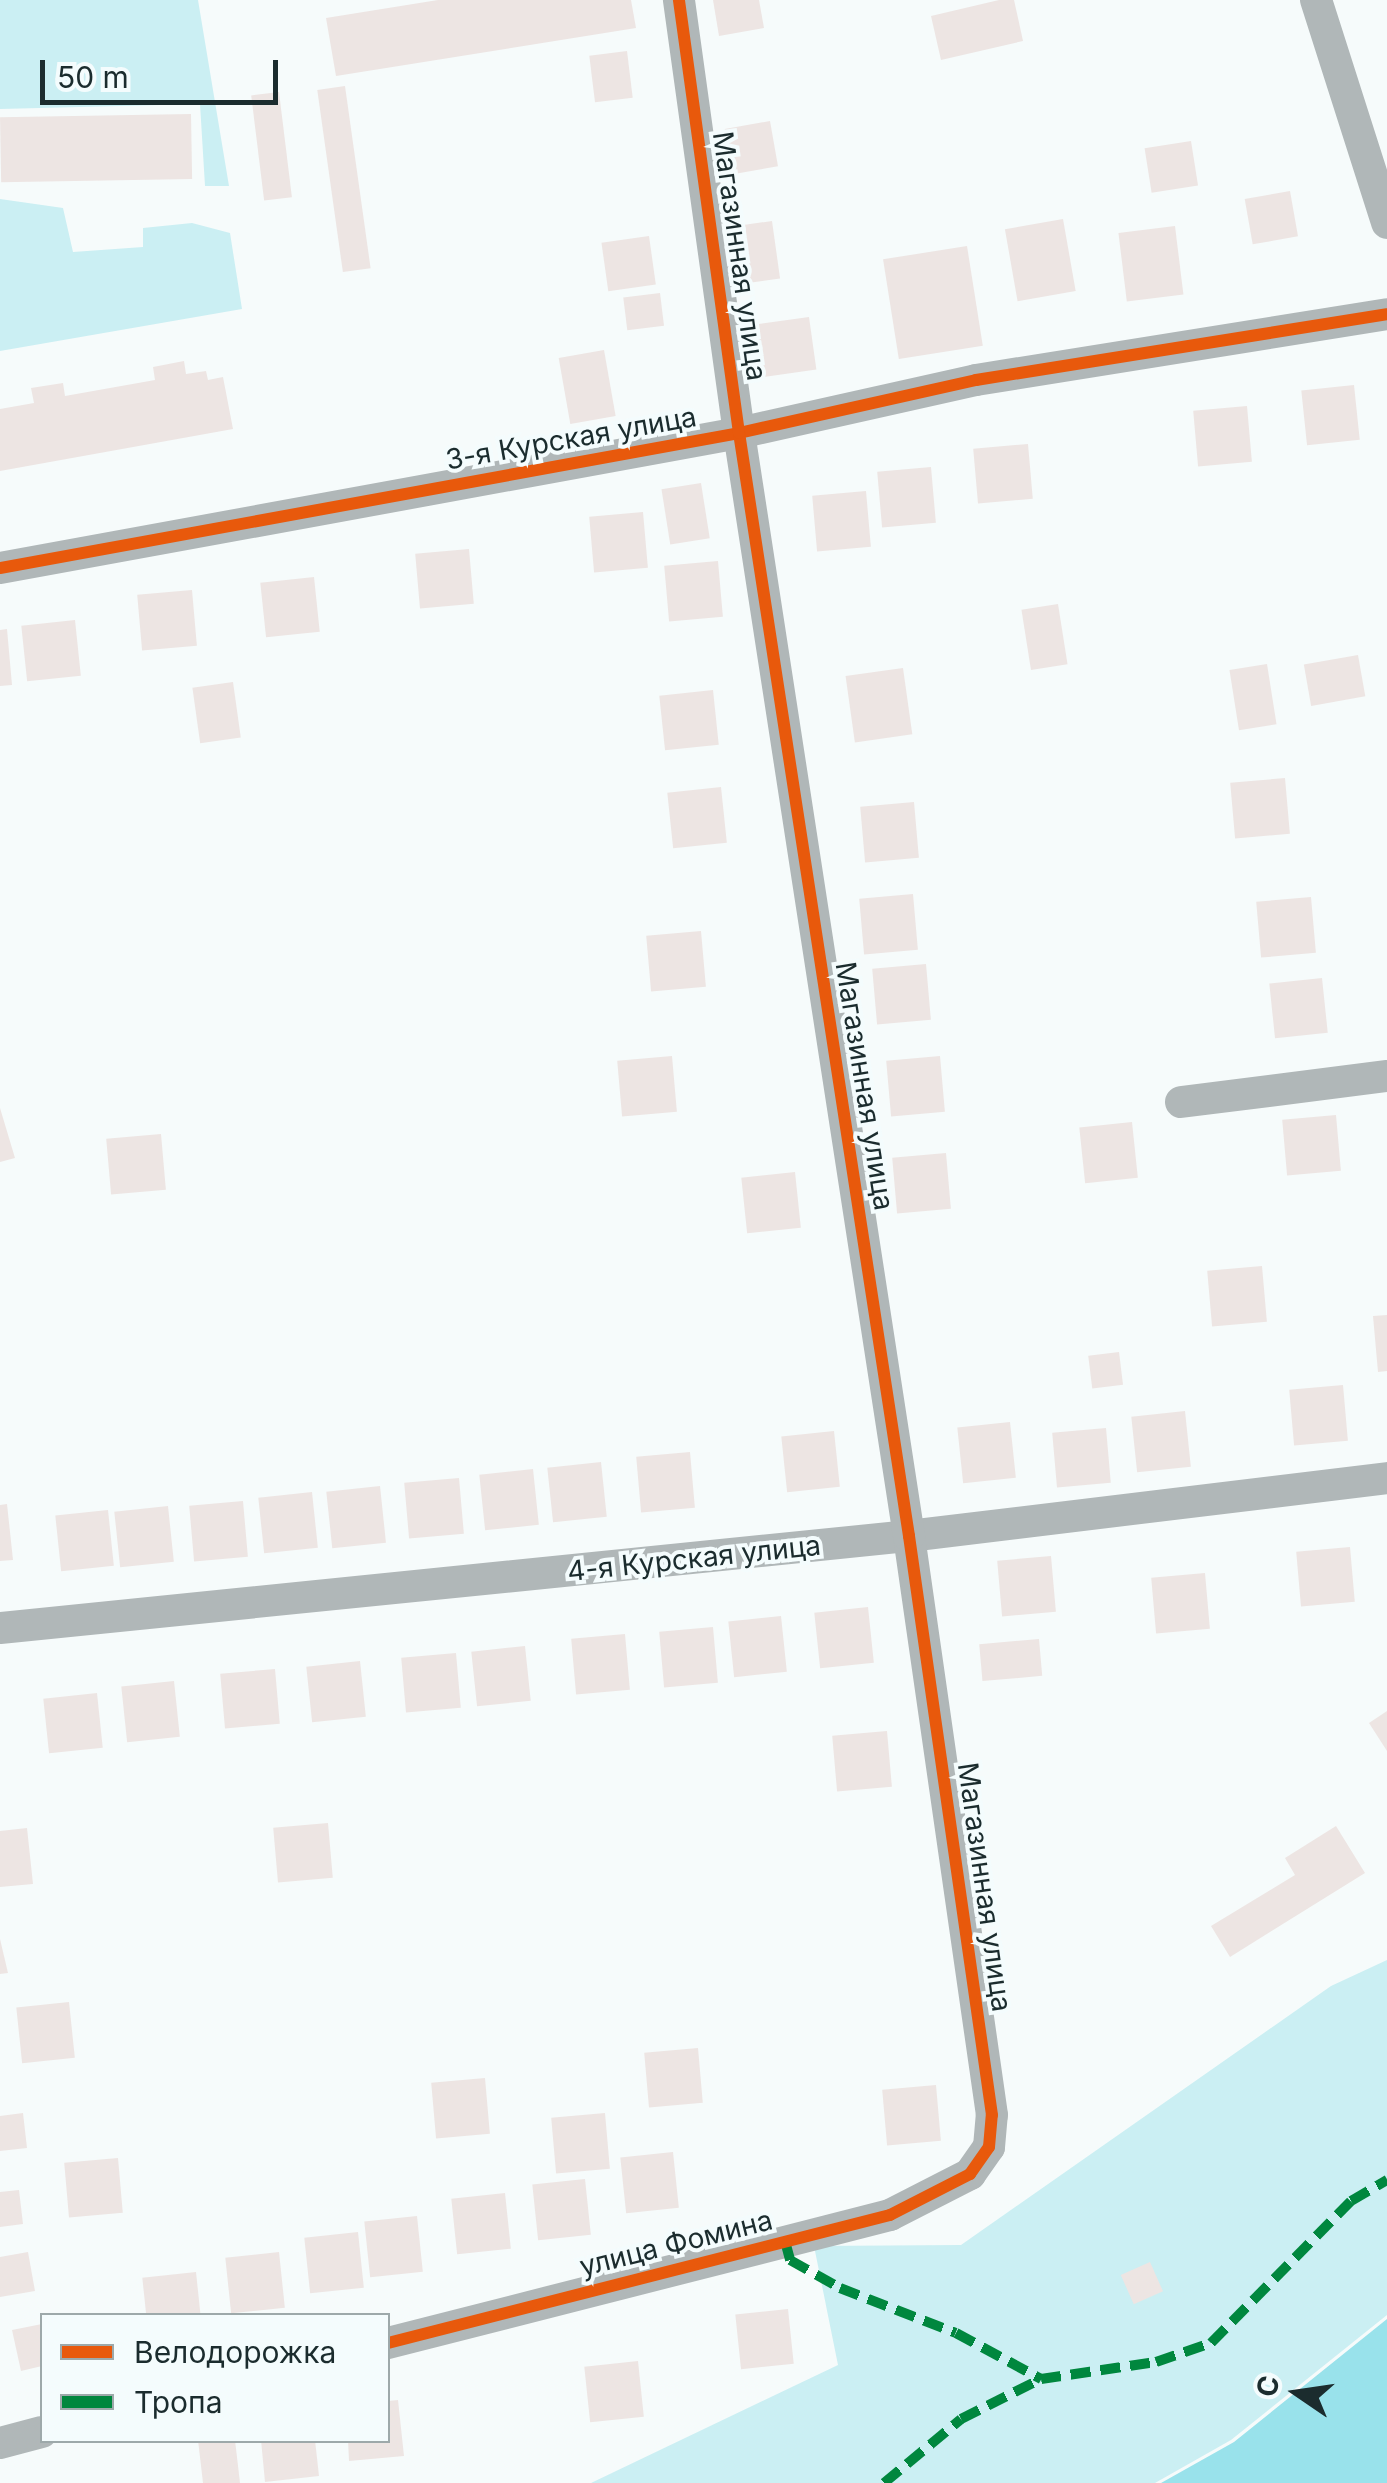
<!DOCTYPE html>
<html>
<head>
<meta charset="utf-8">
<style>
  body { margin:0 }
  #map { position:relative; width:1387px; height:2483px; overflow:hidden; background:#f6fbfb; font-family:Inter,sans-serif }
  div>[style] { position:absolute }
  .green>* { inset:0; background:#cbeff3 }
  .water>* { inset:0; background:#99e2eb }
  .building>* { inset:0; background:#ede5e3; transform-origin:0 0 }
  .street>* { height:32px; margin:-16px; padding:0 16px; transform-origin:16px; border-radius:16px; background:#b0b7b8 }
  .quiet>* { height:10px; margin-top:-5px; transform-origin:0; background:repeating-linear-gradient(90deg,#00873e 0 20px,transparent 0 30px) }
  .cycleway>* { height:12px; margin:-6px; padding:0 6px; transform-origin:6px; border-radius:6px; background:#e8590c }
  span { translate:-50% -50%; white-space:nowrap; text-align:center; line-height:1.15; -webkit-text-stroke:8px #f4fcfd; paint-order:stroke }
  .street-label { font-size:28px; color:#1b2c2e }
  .legend { position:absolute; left:40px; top:2313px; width:350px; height:130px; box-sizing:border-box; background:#f4fcfd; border:2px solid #9da9aa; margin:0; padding:12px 18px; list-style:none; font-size:30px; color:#1b2c2e }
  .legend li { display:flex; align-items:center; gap:20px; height:50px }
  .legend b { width:50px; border:2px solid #9da9aa }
  .north { position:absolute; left:1247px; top:2343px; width:100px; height:100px; -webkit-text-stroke:8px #f4fcfd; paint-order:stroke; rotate:283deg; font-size:28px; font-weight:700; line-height:40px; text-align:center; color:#1b2c2e }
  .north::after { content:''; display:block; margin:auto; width:35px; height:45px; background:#1b2c2e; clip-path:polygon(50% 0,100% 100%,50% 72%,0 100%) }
  .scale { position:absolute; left:40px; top:60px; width:238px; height:45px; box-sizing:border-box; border:5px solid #1b2c2e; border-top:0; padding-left:12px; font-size:30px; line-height:35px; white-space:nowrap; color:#1b2c2e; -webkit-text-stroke:8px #f4fcfd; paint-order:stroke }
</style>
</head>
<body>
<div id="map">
  <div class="green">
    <i style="clip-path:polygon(0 0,198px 0,229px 186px,205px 186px,200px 104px,0 109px)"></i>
    <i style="clip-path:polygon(0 199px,63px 208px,73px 252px,143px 247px,143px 228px,192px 223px,230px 233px,242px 309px,0 351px)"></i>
    <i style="clip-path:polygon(1387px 1960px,1387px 2315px,1231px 2440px,1155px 2483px,591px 2483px,838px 2365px,814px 2246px,961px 2245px,1331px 1986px)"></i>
  </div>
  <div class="water">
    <i style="clip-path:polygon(1387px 2319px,1387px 2483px,1161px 2483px,1234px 2442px)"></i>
  </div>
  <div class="building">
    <i style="clip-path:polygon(438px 0,631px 0,636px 28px,336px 76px,326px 18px)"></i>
    <i style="clip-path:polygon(713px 0,759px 0,764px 28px,719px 36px)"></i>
    <i style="clip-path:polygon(999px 0,1014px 0,1023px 41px,941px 60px,931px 16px)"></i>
    <i style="left:627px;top:51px;width:47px;height:38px;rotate:83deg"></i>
    <i style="left:345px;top:86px;width:184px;height:28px;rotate:82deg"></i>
    <i style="left:279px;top:92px;width:106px;height:28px;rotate:83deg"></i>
    <i style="left:191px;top:114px;width:65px;height:191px;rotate:89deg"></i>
    <i style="left:770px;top:121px;width:46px;height:46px;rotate:80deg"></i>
    <i style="left:1191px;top:141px;width:45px;height:47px;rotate:81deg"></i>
    <i style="left:1290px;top:191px;width:46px;height:46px;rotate:80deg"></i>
    <i style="left:1063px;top:219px;width:73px;height:59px;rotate:80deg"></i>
    <i style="left:772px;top:221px;width:58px;height:36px;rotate:82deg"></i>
    <i style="left:1175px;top:226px;width:69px;height:57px;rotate:83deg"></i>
    <i style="left:649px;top:236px;width:49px;height:48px;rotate:82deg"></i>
    <i style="left:967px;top:246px;width:101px;height:85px;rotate:81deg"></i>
    <i style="left:660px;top:293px;width:33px;height:37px;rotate:83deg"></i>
    <i style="left:809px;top:317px;width:53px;height:60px;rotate:82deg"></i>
    <i style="left:604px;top:350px;width:67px;height:46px;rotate:80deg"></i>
    <i style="clip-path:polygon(184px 361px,186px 374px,206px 371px,208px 380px,223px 377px,233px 429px,0 471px,0 409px,34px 403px,31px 388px,63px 383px,65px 396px,155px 380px,153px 367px)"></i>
    <i style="left:1354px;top:385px;width:55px;height:53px;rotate:84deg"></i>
    <i style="left:1247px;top:406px;width:56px;height:54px;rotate:85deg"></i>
    <i style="left:1028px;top:444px;width:55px;height:55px;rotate:85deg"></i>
    <i style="left:931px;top:467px;width:56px;height:54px;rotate:85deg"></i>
    <i style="left:701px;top:483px;width:56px;height:40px;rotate:81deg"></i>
    <i style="left:866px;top:491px;width:56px;height:54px;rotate:85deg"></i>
    <i style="left:643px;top:512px;width:56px;height:54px;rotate:85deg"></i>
    <i style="left:469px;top:549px;width:55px;height:54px;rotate:85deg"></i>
    <i style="left:718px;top:561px;width:56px;height:54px;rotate:85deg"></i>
    <i style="left:314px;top:577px;width:55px;height:54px;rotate:84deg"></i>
    <i style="left:192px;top:590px;width:56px;height:55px;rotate:85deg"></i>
    <i style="left:1058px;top:604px;width:61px;height:37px;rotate:81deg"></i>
    <i style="left:75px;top:620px;width:56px;height:54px;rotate:84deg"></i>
    <i style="clip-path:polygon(7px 629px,12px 685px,0 686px,0 630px)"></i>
    <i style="left:1358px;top:655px;width:42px;height:55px;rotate:80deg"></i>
    <i style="left:1267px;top:664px;width:61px;height:38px;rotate:81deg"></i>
    <i style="left:903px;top:668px;width:67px;height:58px;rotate:82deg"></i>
    <i style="left:233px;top:682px;width:56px;height:41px;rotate:82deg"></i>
    <i style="left:713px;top:690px;width:55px;height:54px;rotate:84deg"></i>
    <i style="left:1285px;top:778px;width:56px;height:55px;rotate:85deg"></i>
    <i style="left:721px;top:787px;width:56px;height:54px;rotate:84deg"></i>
    <i style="left:914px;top:802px;width:56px;height:54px;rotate:85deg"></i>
    <i style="left:913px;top:894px;width:56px;height:54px;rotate:85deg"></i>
    <i style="left:1311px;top:897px;width:56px;height:55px;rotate:85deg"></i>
    <i style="left:701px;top:931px;width:56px;height:55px;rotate:85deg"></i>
    <i style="left:926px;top:964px;width:56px;height:54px;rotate:85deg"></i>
    <i style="left:1322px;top:978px;width:55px;height:53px;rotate:84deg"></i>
    <i style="left:672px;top:1056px;width:56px;height:55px;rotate:85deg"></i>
    <i style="left:940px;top:1056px;width:56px;height:54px;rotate:85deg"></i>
    <i style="clip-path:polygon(0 1108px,15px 1158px,0 1162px)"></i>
    <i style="left:1336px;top:1115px;width:56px;height:54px;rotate:85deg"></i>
    <i style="left:1132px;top:1122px;width:56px;height:53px;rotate:84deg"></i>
    <i style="left:161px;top:1134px;width:56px;height:55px;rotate:85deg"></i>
    <i style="left:946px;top:1153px;width:56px;height:54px;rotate:85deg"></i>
    <i style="left:795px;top:1172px;width:56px;height:54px;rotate:84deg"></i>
    <i style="left:1262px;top:1266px;width:56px;height:55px;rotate:85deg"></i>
    <i style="clip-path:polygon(1387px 1315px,1387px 1371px,1378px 1372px,1373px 1316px)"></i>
    <i style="left:1119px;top:1352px;width:33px;height:31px;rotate:83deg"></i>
    <i style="left:1343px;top:1385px;width:56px;height:54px;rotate:85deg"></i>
    <i style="left:1185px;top:1411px;width:56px;height:54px;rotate:84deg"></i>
    <i style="left:1010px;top:1422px;width:56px;height:53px;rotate:84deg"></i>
    <i style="left:1106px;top:1428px;width:55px;height:54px;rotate:85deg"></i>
    <i style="left:834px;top:1431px;width:56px;height:53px;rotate:84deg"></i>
    <i style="left:690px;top:1452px;width:56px;height:54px;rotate:85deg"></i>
    <i style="left:601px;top:1462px;width:55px;height:54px;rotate:84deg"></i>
    <i style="left:533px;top:1469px;width:56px;height:54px;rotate:84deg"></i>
    <i style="left:459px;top:1478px;width:56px;height:55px;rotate:85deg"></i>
    <i style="left:380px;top:1486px;width:57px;height:54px;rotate:84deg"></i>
    <i style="left:312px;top:1492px;width:56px;height:54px;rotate:84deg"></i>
    <i style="left:243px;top:1501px;width:56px;height:54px;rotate:85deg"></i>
    <i style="clip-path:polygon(7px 1504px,13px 1560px,0 1561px,0 1505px)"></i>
    <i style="left:168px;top:1506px;width:56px;height:54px;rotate:84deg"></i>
    <i style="left:108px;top:1510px;width:56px;height:53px;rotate:84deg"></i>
    <i style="left:1350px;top:1547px;width:55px;height:54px;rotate:85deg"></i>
    <i style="left:1051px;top:1556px;width:56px;height:54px;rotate:85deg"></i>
    <i style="left:1205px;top:1573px;width:56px;height:54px;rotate:85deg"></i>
    <i style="left:868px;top:1607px;width:56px;height:54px;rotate:84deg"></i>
    <i style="left:781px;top:1616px;width:56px;height:53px;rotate:84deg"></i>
    <i style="left:713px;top:1627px;width:56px;height:54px;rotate:85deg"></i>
    <i style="left:625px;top:1634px;width:56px;height:54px;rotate:85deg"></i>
    <i style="left:1039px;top:1639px;width:37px;height:60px;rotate:85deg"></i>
    <i style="left:525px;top:1646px;width:55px;height:54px;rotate:84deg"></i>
    <i style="left:456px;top:1653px;width:55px;height:55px;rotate:85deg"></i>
    <i style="left:360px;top:1661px;width:56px;height:54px;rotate:84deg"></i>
    <i style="left:275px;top:1669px;width:55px;height:55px;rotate:85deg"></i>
    <i style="left:174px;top:1681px;width:56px;height:53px;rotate:84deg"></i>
    <i style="left:97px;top:1693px;width:55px;height:54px;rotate:84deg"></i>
    <i style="clip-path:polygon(1387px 1711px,1387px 1751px,1369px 1723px)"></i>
    <i style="left:887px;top:1731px;width:56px;height:55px;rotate:85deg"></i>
    <i style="left:328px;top:1823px;width:55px;height:55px;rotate:85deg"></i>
    <i style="clip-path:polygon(1336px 1826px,1365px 1873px,1230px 1957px,1211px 1926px,1295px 1875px,1285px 1858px)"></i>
    <i style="clip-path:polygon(27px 1828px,33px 1884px,0 1887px,0 1831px)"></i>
    <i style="clip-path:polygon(0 1939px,8px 1973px,0 1974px)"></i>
    <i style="left:69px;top:2002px;width:56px;height:53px;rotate:84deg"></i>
    <i style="left:698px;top:2048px;width:55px;height:54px;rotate:85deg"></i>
    <i style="left:485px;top:2078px;width:56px;height:54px;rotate:85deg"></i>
    <i style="left:936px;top:2085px;width:56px;height:54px;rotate:85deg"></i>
    <i style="clip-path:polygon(23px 2113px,27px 2148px,0 2151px,0 2116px)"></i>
    <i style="left:605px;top:2113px;width:56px;height:54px;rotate:85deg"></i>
    <i style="left:673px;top:2152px;width:56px;height:53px;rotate:84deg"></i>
    <i style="left:118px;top:2158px;width:55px;height:54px;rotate:85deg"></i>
    <i style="left:585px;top:2179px;width:56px;height:53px;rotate:84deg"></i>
    <i style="clip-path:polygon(19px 2190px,23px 2224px,0 2227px,0 2192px)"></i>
    <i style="left:505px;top:2193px;width:56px;height:54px;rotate:84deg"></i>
    <i style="left:417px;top:2216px;width:56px;height:53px;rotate:84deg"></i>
    <i style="left:358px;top:2232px;width:56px;height:54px;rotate:84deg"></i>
    <i style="clip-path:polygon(28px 2252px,35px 2291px,0 2297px,0 2257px)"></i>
    <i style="left:279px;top:2252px;width:56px;height:54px;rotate:84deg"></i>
    <i style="left:1150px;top:2262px;width:32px;height:32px;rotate:66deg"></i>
    <i style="left:196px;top:2272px;width:44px;height:54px;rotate:84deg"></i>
    <i style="left:788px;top:2309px;width:55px;height:53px;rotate:84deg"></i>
    <i style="clip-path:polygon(42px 2324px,42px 2366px,21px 2371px,12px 2330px)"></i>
    <i style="left:638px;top:2361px;width:56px;height:54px;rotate:84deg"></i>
    <i style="clip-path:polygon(398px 2400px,404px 2456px,349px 2461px,348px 2440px,388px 2440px,388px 2401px)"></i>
    <i style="clip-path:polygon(198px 2440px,235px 2440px,240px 2483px,203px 2483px)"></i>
    <i style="clip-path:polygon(261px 2440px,315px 2440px,319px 2476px,265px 2482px)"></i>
  </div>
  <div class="street">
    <i style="left:1316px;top:0;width:234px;rotate:72.3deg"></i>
    <i style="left:0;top:568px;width:751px;rotate:-10.35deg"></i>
    <i style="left:739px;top:433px;width:243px;rotate:-12.6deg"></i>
    <i style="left:976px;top:380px;width:416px;rotate:-9.1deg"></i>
    <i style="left:1181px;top:1102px;width:208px;rotate:-7.2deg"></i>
    <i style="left:0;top:1628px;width:914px;rotate:-5.78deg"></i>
    <i style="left:909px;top:1536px;width:482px;rotate:-6.9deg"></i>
    <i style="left:388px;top:2343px;width:518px;rotate:-14.3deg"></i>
    <i style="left:890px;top:2215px;width:90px;rotate:-27.1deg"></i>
    <i style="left:970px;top:2174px;width:33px;rotate:-55deg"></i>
    <i style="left:989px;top:2147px;width:32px;rotate:-85deg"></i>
    <i style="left:992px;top:2115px;width:585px;rotate:-98.16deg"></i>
    <i style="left:909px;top:1536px;width:1116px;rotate:-98.76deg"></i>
    <i style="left:739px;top:433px;width:437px;rotate:-97.9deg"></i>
    <i style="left:0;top:2443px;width:43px;rotate:-14.7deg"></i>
  </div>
  <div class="quiet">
    <i style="left:785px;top:2241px;width:20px;rotate:75deg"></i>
    <i style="left:790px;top:2260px;width:57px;rotate:29.2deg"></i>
    <i style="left:840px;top:2288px;width:124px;rotate:21.2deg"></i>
    <i style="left:956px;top:2333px;width:97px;rotate:28.4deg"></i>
    <i style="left:1041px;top:2379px;width:116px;rotate:-8.4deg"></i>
    <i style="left:1156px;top:2362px;width:58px;rotate:-19.1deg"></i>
    <i style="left:1211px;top:2343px;width:199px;rotate:-45.4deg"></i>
    <i style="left:1351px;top:2201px;width:42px;rotate:-30.3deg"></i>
    <i style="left:884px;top:2483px;width:100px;rotate:-39.7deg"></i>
    <i style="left:961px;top:2419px;width:89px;rotate:-26.6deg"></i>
  </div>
  <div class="cycleway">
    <i style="left:0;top:568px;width:751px;rotate:-10.35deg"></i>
    <i style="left:739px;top:433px;width:243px;rotate:-12.6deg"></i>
    <i style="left:976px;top:380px;width:416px;rotate:-9.1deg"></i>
    <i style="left:388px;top:2343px;width:518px;rotate:-14.3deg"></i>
    <i style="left:890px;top:2215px;width:90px;rotate:-27.1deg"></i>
    <i style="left:970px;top:2174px;width:33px;rotate:-55deg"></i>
    <i style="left:989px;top:2147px;width:32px;rotate:-85deg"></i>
    <i style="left:992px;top:2115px;width:585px;rotate:-98.16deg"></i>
    <i style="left:909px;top:1536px;width:1116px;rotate:-98.76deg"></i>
    <i style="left:739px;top:433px;width:437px;rotate:-97.9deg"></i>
  </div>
  <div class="street-label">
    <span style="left:740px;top:256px;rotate:82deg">Магазинная улица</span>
    <span style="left:571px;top:438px;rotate:-10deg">3-я Курская улица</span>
    <span style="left:865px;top:1086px;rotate:81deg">Магазинная улица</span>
    <span style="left:694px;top:1558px;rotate:-6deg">4-я Курская улица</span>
    <span style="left:985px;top:1887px;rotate:82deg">Магазинная улица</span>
    <span style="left:676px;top:2243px;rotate:-14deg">улица Фомина</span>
  </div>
  <ul class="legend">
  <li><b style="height:12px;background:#e8590c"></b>Велодорожка</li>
  <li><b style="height:12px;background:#00873e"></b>Тропа</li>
  </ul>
  <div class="north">С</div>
  <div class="scale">50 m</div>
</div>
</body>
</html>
